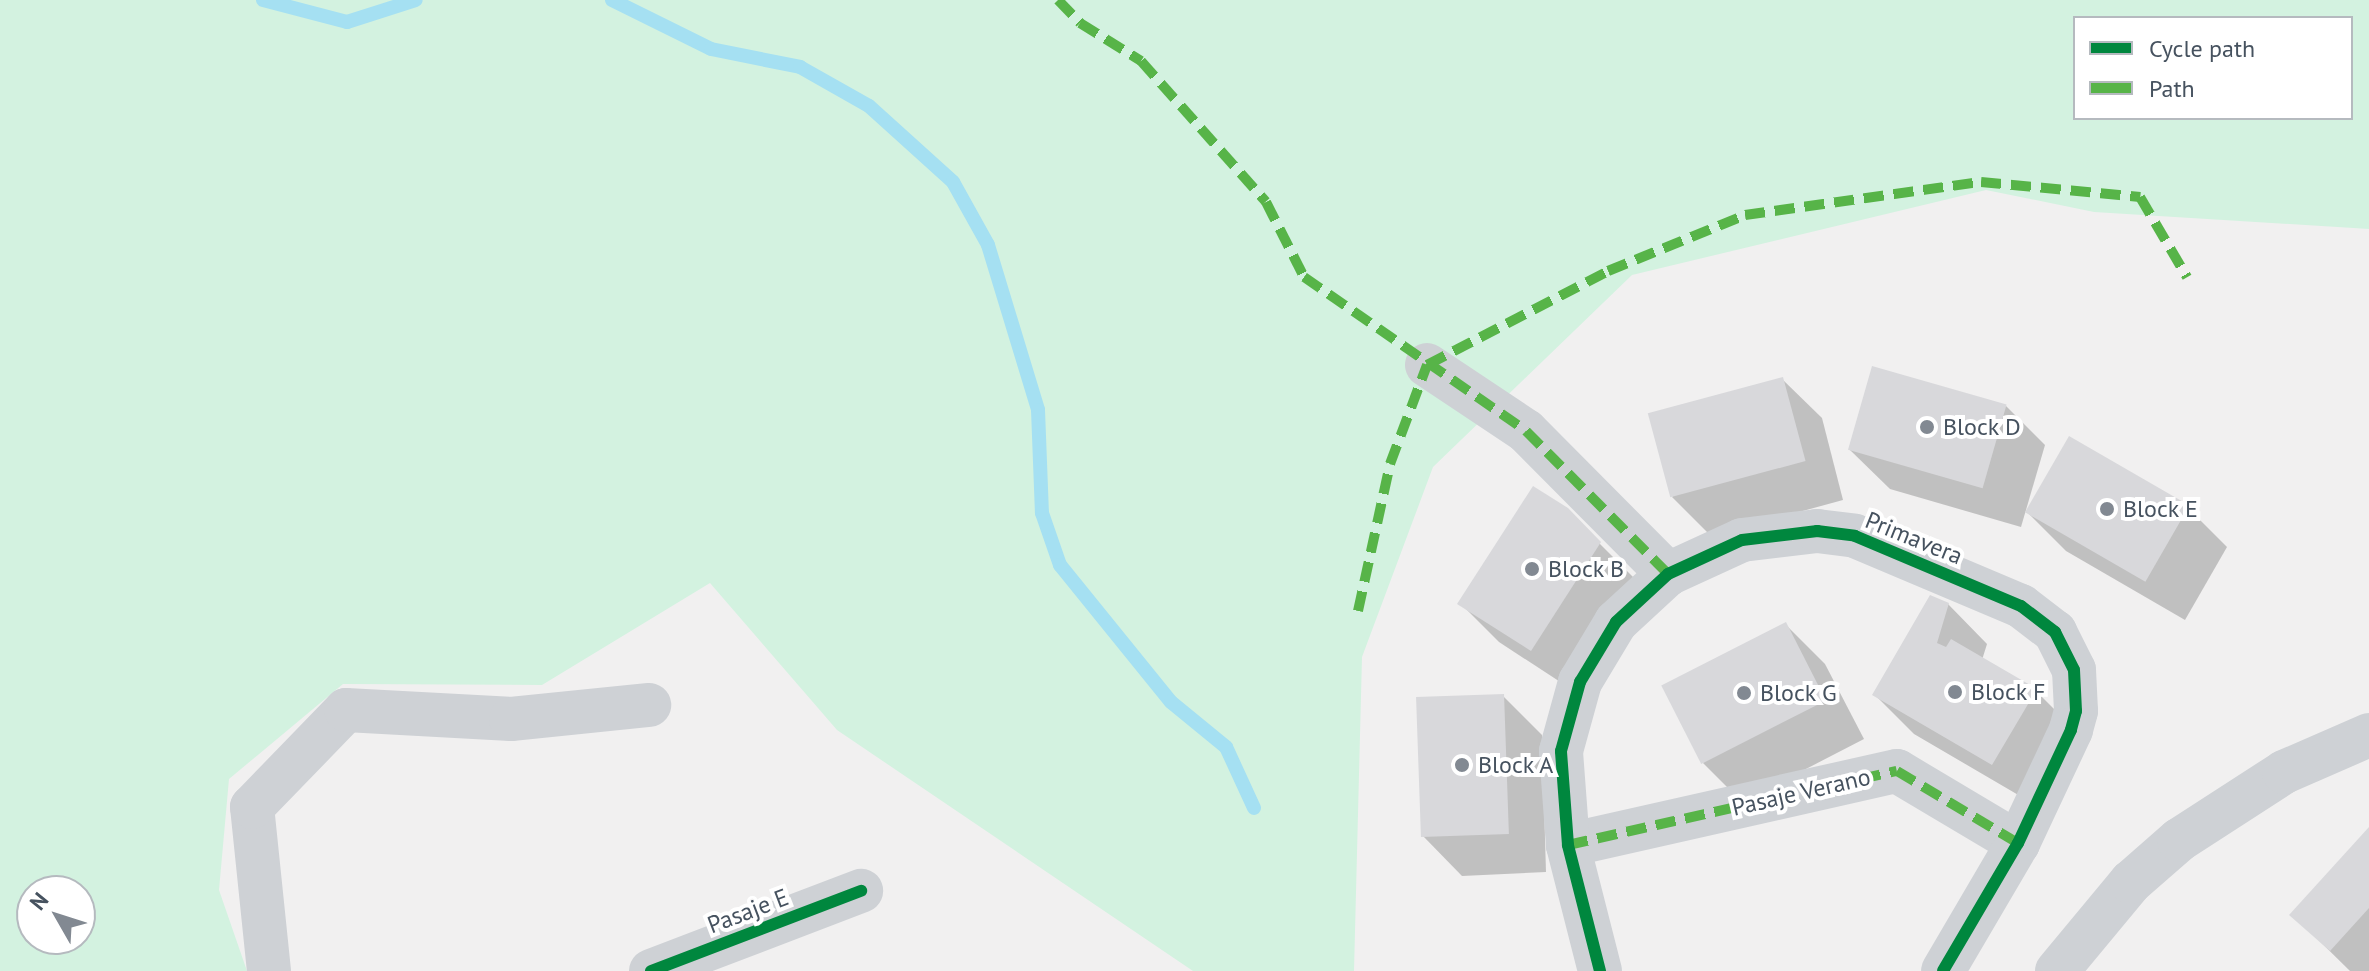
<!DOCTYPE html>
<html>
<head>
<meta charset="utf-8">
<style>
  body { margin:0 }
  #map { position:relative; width:2369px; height:971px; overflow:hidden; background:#f1f0f0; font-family:"PT Sans",sans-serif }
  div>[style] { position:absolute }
  .green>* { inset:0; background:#d3f2e0 }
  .shadow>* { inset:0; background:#0003 }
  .stream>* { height:14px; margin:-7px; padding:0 7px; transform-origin:7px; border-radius:7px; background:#a5e0f2 }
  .building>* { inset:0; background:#d8d8db; transform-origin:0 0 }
  .minor>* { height:44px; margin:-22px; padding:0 22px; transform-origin:22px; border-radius:22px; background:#ced1d5 }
  .quiet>* { height:10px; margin-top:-5px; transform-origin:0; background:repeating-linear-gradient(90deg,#57b448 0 20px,transparent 0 30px) }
  .cycleway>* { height:12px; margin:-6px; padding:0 6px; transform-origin:6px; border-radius:6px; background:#00873e }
  .dots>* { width:22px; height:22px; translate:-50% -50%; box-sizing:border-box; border:4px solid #fff; border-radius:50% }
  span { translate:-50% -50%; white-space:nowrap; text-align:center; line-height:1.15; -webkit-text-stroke:8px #fff; paint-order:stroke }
  .poi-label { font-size:24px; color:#46525f }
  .left { translate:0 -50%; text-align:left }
  .street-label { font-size:24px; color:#46525f }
  .legend { position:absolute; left:2073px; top:16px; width:280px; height:104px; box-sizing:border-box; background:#fff; border:2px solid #b5babf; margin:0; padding:10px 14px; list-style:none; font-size:24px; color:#46525f }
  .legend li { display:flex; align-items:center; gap:16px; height:40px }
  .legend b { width:40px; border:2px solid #b5babf }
  .north { position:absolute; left:16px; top:875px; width:80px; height:80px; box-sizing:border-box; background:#fff; border:2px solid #b5babf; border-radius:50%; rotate:309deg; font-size:22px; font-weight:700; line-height:32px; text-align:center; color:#46525f }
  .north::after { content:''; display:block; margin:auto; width:28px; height:36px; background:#828992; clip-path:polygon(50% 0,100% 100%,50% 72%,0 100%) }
</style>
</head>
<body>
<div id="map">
  <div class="green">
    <i style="clip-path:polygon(evenodd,0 0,2369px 0,2369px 229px,2094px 212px,1986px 190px,1632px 275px,1433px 467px,1362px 657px,1354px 971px,1193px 971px,837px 730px,710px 583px,542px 685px,343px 684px,229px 779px,219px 890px,247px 971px,0 971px,0 0,2075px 18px,2351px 18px,2351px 118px,2075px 118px,2075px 18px,0 0,32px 891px,80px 891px,80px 939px,32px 939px,32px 891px)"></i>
  </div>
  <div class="shadow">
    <i style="clip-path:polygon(1782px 379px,1822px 418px,1843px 500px,1711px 536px,1672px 497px)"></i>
    <i style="clip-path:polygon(2006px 406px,2045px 445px,2021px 527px,1890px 489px,1850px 450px)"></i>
    <i style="clip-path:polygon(2070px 439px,2188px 508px,2227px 547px,2185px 620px,2066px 551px,2027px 512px)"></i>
    <i style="clip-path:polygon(1566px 510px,1639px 583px,1571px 689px,1499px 642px,1460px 603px)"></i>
    <i style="clip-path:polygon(1948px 604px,1987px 644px,1982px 660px,2036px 691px,2075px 730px,2032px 803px,1914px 734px,1875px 695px)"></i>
    <i style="clip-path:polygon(1786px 625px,1825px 664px,1864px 739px,1742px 802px,1703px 763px)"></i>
    <i style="clip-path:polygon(1503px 696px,1542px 735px,1546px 872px,1462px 876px,1423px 836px)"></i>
    <i style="clip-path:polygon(2369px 830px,2369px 971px,2350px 971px,2292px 914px)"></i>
  </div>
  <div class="stream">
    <i style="left:263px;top:0;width:87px;rotate:14.7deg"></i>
    <i style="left:347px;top:22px;width:72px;rotate:-17.7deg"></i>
    <i style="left:612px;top:0;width:110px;rotate:26.3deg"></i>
    <i style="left:711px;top:49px;width:91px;rotate:11.4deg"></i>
    <i style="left:800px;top:67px;width:79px;rotate:29.5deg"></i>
    <i style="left:869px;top:106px;width:113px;rotate:42.1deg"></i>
    <i style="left:953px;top:182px;width:72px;rotate:60.9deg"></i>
    <i style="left:988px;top:245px;width:172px;rotate:73.1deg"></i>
    <i style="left:1038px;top:410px;width:103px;rotate:87.8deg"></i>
    <i style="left:1042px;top:513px;width:55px;rotate:70.9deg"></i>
    <i style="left:1060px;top:565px;width:176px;rotate:51deg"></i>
    <i style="left:1171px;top:702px;width:71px;rotate:39.3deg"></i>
    <i style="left:1226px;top:747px;width:67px;rotate:65.3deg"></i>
  </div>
  <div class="building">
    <i style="left:1872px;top:366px;width:140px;height:87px;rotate:16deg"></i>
    <i style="left:1783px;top:377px;width:87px;height:140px;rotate:75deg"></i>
    <i style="left:2069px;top:436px;width:139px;height:88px;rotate:30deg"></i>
    <i style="clip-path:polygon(1533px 486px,1568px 508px,1601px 542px,1531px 651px,1457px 604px)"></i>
    <i style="clip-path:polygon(1930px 595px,1949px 603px,1937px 643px,1946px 647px,1951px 639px,2037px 689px,1992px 765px,1872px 695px)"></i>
    <i style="left:1786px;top:622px;width:88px;height:140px;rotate:63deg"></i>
    <i style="left:1504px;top:694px;width:140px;height:88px;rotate:88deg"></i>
    <i style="clip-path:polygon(2369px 827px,2369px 908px,2330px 951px,2289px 915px)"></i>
  </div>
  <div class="minor">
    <i style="left:1427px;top:365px;width:119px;rotate:33.7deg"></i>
    <i style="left:1526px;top:431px;width:202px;rotate:45.2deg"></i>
    <i style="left:1568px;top:845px;width:337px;rotate:-12.7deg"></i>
    <i style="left:1897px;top:771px;width:141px;rotate:30.8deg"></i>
    <i style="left:269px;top:971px;width:165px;rotate:-95.9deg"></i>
    <i style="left:252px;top:807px;width:135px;rotate:-45.9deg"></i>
    <i style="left:346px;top:710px;width:165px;rotate:3.1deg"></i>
    <i style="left:511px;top:719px;width:139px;rotate:-5.8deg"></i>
    <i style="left:651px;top:971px;width:225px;rotate:-20.9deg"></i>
    <i style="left:1600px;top:971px;width:130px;rotate:-104.3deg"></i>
    <i style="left:1568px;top:845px;width:94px;rotate:-94.3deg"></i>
    <i style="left:1561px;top:751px;width:72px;rotate:-74.6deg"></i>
    <i style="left:1580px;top:682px;width:70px;rotate:-59deg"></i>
    <i style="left:1616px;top:622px;width:71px;rotate:-42.7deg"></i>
    <i style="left:1668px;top:574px;width:81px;rotate:-24.7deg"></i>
    <i style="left:1742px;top:540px;width:76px;rotate:-6.8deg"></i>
    <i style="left:1817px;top:531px;width:38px;rotate:7deg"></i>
    <i style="left:1855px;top:536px;width:180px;rotate:22.9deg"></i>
    <i style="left:2021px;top:606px;width:43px;rotate:37.4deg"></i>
    <i style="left:2055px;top:632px;width:42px;rotate:63.4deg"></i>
    <i style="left:2074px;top:670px;width:41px;rotate:87.2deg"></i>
    <i style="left:2076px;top:711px;width:20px;rotate:105deg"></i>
    <i style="left:2071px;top:730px;width:125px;rotate:115.1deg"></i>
    <i style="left:2018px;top:843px;width:148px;rotate:120.4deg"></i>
    <i style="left:2057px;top:971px;width:116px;rotate:-50.3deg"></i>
    <i style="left:2131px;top:882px;width:64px;rotate:-41.2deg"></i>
    <i style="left:2179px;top:840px;width:125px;rotate:-32.9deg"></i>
    <i style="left:2284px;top:772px;width:93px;rotate:-23.5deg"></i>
  </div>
  <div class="quiet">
    <i style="left:1058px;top:0;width:32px;rotate:46deg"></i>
    <i style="left:1080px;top:23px;width:72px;rotate:31.9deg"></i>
    <i style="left:1141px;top:61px;width:188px;rotate:48.4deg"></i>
    <i style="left:1266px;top:202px;width:84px;rotate:63.1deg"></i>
    <i style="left:1304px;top:277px;width:270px;rotate:34.7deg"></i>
    <i style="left:1526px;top:431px;width:202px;rotate:45.2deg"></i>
    <i style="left:1358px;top:611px;width:150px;rotate:-77.7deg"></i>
    <i style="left:1390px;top:464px;width:106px;rotate:-69.5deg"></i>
    <i style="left:1427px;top:365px;width:204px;rotate:-27.4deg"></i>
    <i style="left:1608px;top:271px;width:148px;rotate:-22.2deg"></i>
    <i style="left:1745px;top:215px;width:238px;rotate:-8deg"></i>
    <i style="left:1981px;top:182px;width:160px;rotate:5.4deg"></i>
    <i style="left:2140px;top:197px;width:93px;rotate:59.6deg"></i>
    <i style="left:1568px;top:845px;width:337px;rotate:-12.7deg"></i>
    <i style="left:1897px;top:771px;width:141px;rotate:30.8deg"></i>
  </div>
  <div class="cycleway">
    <i style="left:651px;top:971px;width:225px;rotate:-20.9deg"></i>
    <i style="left:1600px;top:971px;width:130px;rotate:-104.3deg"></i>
    <i style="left:1568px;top:845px;width:94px;rotate:-94.3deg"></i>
    <i style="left:1561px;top:751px;width:72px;rotate:-74.6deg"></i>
    <i style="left:1580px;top:682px;width:70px;rotate:-59deg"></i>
    <i style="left:1616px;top:622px;width:71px;rotate:-42.7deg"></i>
    <i style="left:1668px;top:574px;width:81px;rotate:-24.7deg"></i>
    <i style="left:1742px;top:540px;width:76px;rotate:-6.8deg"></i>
    <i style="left:1817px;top:531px;width:38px;rotate:7deg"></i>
    <i style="left:1855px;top:536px;width:180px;rotate:22.9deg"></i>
    <i style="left:2021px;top:606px;width:43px;rotate:37.4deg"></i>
    <i style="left:2055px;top:632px;width:42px;rotate:63.4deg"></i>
    <i style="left:2074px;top:670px;width:41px;rotate:87.2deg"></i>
    <i style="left:2076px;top:711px;width:20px;rotate:105deg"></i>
    <i style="left:2071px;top:730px;width:125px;rotate:115.1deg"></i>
    <i style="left:2018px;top:843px;width:148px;rotate:120.4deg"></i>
  </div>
  <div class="dots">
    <i style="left:1927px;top:427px;background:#828992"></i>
    <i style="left:2107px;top:509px;background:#828992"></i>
    <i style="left:1532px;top:569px;background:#828992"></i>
    <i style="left:1955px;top:692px;background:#828992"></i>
    <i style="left:1744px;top:693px;background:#828992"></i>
    <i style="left:1462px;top:765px;background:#828992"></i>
  </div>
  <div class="poi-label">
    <span class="left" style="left:1943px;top:427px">Block D</span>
    <span class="left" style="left:2123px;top:509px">Block E</span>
    <span class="left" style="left:1548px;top:569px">Block B</span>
    <span class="left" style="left:1971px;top:692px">Block F</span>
    <span class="left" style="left:1760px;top:693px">Block G</span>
    <span class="left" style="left:1478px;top:765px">Block A</span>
  </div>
  <div class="street-label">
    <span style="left:1914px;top:538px;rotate:22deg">Primavera</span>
    <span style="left:1801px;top:792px;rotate:-13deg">Pasaje Verano</span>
    <span style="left:748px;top:911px;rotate:-21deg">Pasaje E</span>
  </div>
  <ul class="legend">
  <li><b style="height:10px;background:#00873e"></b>Cycle path</li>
  <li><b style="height:10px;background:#57b448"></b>Path</li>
  </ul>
  <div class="north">N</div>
</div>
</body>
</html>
